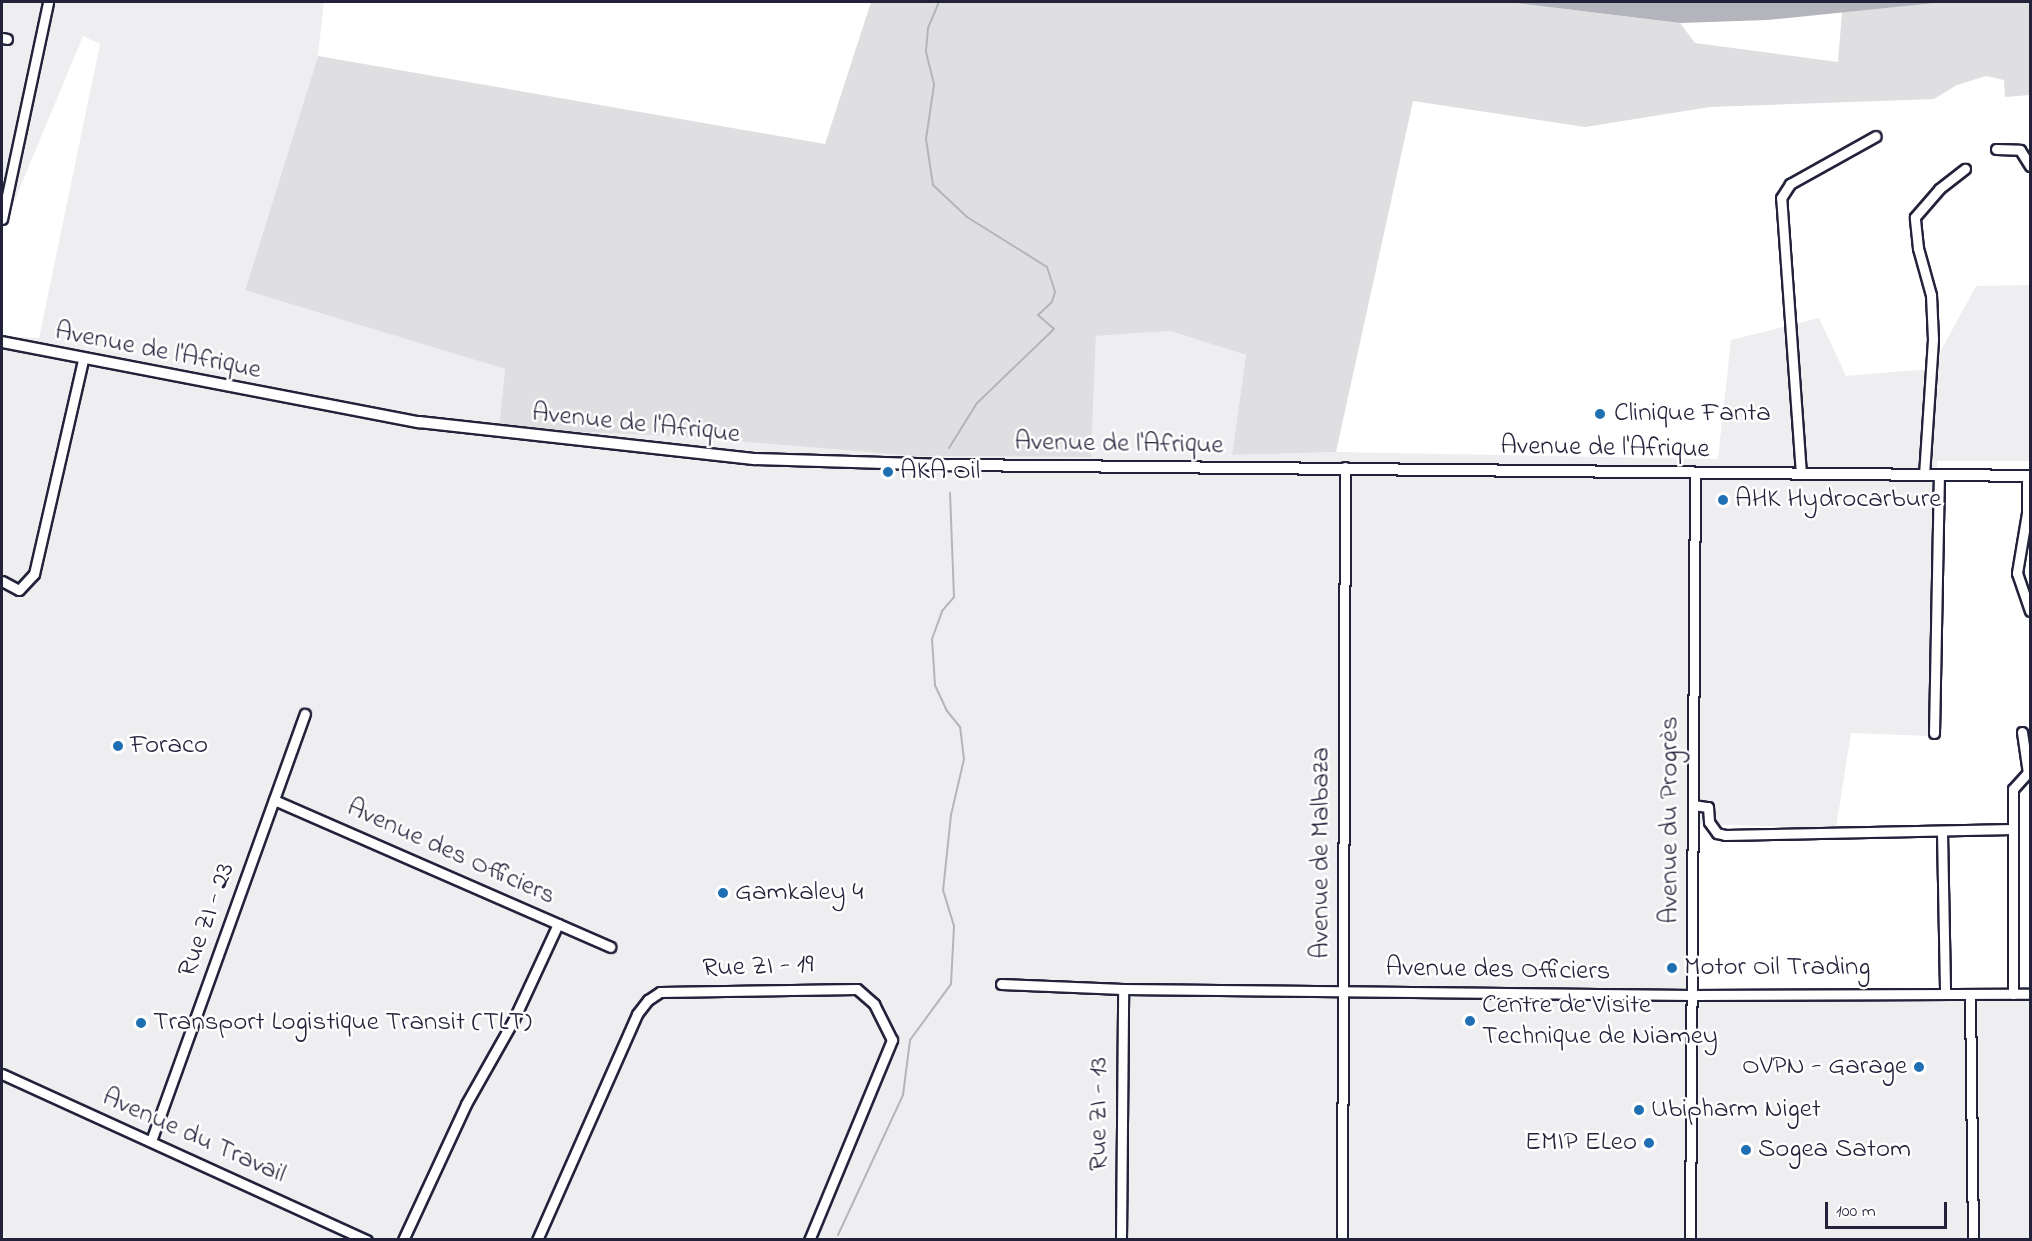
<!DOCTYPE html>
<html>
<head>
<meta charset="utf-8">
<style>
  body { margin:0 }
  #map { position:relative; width:2032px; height:1241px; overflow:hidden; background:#fff; font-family:"Indie Flower",sans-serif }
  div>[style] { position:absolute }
  .built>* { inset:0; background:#eeeef1 }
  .green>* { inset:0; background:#dfdfe2 }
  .water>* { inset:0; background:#b4b4bc }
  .stream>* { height:2px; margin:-1px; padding:0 1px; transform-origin:1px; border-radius:1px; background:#b4b4bc }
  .roads { filter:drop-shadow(2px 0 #22223b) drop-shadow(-2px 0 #22223b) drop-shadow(0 2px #22223b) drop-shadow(0 -2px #22223b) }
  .minor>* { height:9px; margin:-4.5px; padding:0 4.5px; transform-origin:4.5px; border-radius:4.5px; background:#fff }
  .major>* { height:10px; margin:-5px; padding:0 5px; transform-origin:5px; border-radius:5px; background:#fff }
  .dots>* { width:16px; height:16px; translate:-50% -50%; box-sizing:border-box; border:3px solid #fff; border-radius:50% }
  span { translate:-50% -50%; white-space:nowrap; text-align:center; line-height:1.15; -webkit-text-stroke:5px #fff; paint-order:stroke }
  .street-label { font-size:27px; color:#22223b }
  .poi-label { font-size:27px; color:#22223b }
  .left { translate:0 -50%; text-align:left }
  .right { translate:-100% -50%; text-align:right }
  .frame { position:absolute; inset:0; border:3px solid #22223b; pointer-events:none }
  .scale { position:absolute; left:1825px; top:1202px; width:122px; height:27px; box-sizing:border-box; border:3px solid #22223b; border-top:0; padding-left:8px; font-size:18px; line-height:21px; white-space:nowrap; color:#22223b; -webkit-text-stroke:4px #fff; paint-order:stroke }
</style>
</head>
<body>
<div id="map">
  <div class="built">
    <i style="clip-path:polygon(2px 2px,324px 2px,318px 56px,245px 289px,505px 369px,499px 428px,687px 437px,914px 456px,1091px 457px,1096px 336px,1170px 331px,1246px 355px,1232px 455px,1336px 452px,1718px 459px,1731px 340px,1819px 318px,1846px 376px,1931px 369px,1976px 286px,2030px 285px,2030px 461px,1937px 461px,1931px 736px,1851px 733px,1836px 828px,1695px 824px,1691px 1000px,2030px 1000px,2030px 1239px,11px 1240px,2px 1235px,2px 336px,39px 338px,100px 44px,83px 36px,2px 231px)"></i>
  </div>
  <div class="green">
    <i style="clip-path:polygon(871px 2px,1507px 2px,1680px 23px,1695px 43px,1838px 62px,1842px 12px,1945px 2px,2030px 2px,2030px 95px,2005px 97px,2004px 80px,1986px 76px,1957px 85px,1934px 99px,1710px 107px,1585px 127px,1413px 101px,1336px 452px,1232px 455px,1246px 355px,1170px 331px,1096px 336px,1091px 457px,914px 456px,687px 437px,499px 428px,505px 369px,245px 290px,318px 56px,825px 144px)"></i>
  </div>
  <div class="water">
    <i style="clip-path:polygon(1507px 2px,1945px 2px,1767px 20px,1680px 23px)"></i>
  </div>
  <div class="stream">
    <i style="left:939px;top:2px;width:28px;rotate:113deg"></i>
    <i style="left:928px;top:28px;width:24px;rotate:95deg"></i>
    <i style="left:926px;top:52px;width:34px;rotate:76deg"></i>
    <i style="left:934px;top:85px;width:55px;rotate:98.4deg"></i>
    <i style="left:926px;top:139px;width:47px;rotate:81.3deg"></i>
    <i style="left:933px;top:185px;width:47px;rotate:43.3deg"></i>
    <i style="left:967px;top:217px;width:94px;rotate:32deg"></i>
    <i style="left:1047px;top:267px;width:26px;rotate:72deg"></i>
    <i style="left:1055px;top:292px;width:10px;rotate:107deg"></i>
    <i style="left:1052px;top:302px;width:19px;rotate:137deg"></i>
    <i style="left:1038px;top:315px;width:21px;rotate:41deg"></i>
    <i style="left:1054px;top:329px;width:107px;rotate:136.1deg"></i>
    <i style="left:977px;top:403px;width:53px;rotate:121.9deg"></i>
    <i style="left:838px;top:1235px;width:154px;rotate:-65.1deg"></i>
    <i style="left:903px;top:1095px;width:55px;rotate:-82.7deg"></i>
    <i style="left:910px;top:1040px;width:69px;rotate:-53.8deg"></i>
    <i style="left:951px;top:984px;width:58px;rotate:-87deg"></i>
    <i style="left:954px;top:926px;width:37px;rotate:-107deg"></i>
    <i style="left:943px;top:891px;width:76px;rotate:-84deg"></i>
    <i style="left:951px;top:815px;width:57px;rotate:-76.9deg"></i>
    <i style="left:964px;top:759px;width:32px;rotate:-97deg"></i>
    <i style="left:960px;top:727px;width:21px;rotate:-129deg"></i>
    <i style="left:947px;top:711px;width:29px;rotate:-115deg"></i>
    <i style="left:935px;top:685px;width:46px;rotate:-93.7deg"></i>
    <i style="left:932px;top:639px;width:30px;rotate:-70deg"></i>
    <i style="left:942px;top:611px;width:18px;rotate:-49deg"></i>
    <i style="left:954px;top:597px;width:104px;rotate:-92.2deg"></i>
  </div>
  <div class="roads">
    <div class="minor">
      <i style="left:2px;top:38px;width:5px;rotate:11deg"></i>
      <i style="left:1996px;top:149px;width:24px;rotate:2deg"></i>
      <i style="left:2020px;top:150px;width:19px;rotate:58deg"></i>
      <i style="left:2px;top:219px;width:222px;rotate:-78deg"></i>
      <i style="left:1801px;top:474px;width:277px;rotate:-94.1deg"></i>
      <i style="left:1781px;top:198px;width:17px;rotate:-57deg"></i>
      <i style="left:1790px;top:184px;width:98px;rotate:-29.2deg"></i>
      <i style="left:1924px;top:475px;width:136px;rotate:-86.2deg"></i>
      <i style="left:1933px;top:339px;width:44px;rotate:-92.6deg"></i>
      <i style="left:1931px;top:295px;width:49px;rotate:-105.5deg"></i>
      <i style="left:1918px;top:248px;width:31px;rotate:-96deg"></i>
      <i style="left:1915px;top:217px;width:37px;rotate:-49deg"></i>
      <i style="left:1939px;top:189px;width:33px;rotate:-38deg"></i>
      <i style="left:2027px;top:476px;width:37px;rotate:90deg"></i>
      <i style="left:2027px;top:513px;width:61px;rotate:99.5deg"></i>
      <i style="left:2017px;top:573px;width:40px;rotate:71.1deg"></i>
      <i style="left:2px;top:581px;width:19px;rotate:28deg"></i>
      <i style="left:19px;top:590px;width:22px;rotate:-47deg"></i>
      <i style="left:34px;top:574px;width:220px;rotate:-77.1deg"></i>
      <i style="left:2022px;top:732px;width:41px;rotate:81.7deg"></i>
      <i style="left:1934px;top:733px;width:258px;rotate:-88.9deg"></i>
      <i style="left:274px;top:800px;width:367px;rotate:23.6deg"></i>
      <i style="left:1693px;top:805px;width:15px;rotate:8deg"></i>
      <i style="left:1708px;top:807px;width:15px;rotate:86deg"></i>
      <i style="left:1709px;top:822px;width:14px;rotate:54deg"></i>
      <i style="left:1717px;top:833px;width:8px;rotate:14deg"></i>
      <i style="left:1725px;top:835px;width:288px;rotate:-1.2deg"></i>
      <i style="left:2013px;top:829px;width:165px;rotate:90deg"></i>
      <i style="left:2013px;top:829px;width:40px;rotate:-90deg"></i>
      <i style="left:2013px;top:789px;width:25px;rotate:-48deg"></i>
      <i style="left:1942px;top:832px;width:162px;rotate:88.9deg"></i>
      <i style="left:1001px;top:984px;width:122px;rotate:2.3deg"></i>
      <i style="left:1123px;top:989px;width:568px;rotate:0.61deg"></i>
      <i style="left:1691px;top:995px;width:339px;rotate:-0.2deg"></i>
      <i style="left:1970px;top:995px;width:245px;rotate:89.3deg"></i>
      <i style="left:2px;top:1074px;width:401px;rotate:24.5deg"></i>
      <i style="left:151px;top:1141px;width:454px;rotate:-70.2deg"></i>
      <i style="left:403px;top:1240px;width:150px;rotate:-65.1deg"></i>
      <i style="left:466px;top:1104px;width:95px;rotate:-60.5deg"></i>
      <i style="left:513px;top:1021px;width:107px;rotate:-65.1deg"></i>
      <i style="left:537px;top:1240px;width:247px;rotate:-66.1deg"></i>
      <i style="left:637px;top:1014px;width:18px;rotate:-52deg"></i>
      <i style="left:648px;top:1000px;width:14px;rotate:-34deg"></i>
      <i style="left:660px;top:992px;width:197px;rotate:-0.9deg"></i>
      <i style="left:857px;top:989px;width:23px;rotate:41deg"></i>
      <i style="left:874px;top:1004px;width:40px;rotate:63.4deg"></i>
      <i style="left:892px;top:1040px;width:217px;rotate:112.5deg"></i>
      <i style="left:1121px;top:1240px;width:251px;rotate:-89.5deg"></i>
      <i style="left:1342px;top:1240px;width:773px;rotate:-89.78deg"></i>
      <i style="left:1690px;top:1240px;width:768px;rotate:-89.63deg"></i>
    </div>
    <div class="major">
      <i style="left:2px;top:342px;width:425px;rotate:10.9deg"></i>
      <i style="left:419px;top:422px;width:339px;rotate:6.3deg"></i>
      <i style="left:756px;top:459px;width:196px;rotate:1.8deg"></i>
      <i style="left:952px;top:465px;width:1078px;rotate:0.58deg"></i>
    </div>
  </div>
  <div class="dots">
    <i style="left:1600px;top:414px;background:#1f6fb2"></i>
    <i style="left:888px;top:472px;background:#1f6fb2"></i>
    <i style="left:1723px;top:500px;background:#1f6fb2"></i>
    <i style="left:118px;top:746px;background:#1f6fb2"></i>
    <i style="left:723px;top:893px;background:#1f6fb2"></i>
    <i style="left:1672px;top:968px;background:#1f6fb2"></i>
    <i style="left:1470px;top:1021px;background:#1f6fb2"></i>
    <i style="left:141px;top:1023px;background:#1f6fb2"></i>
    <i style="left:1919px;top:1067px;background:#1f6fb2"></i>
    <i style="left:1639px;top:1110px;background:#1f6fb2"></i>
    <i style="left:1649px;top:1143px;background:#1f6fb2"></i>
    <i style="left:1746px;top:1150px;background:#1f6fb2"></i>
  </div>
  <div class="street-label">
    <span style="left:158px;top:351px;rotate:11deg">Avenue de l'Afrique</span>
    <span style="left:636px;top:424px;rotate:6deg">Avenue de l'Afrique</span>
    <span style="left:1119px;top:444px;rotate:1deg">Avenue de l'Afrique</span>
    <span style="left:1605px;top:448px;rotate:1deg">Avenue de l'Afrique</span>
    <span style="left:1670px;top:820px;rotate:-90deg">Avenue du Progrès</span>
    <span style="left:451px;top:852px;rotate:24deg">Avenue des Officiers</span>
    <span style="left:1321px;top:853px;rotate:-90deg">Avenue de Malbaza</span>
    <span style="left:207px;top:920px;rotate:-70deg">Rue ZI - 23</span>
    <span style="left:758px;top:967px;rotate:-2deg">Rue ZI - 19</span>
    <span style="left:1498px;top:970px;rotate:1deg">Avenue des Officiers</span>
    <span style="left:1099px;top:1114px;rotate:-90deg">Rue ZI - 13</span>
    <span style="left:194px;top:1136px;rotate:24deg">Avenue du Travail</span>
  </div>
  <div class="poi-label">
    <span class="left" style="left:1614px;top:414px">Clinique Fanta</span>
    <span class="left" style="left:900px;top:472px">AKA Oil</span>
    <span class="left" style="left:1735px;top:500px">AHK Hydrocarbure</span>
    <span class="left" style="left:130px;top:746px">Foraco</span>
    <span class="left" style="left:735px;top:893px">Gamkaley 4</span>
    <span class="left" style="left:1684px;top:968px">Motor Oil Trading</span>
    <span class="left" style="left:1482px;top:1021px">Centre de Visite<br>Technique de Niamey</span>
    <span class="left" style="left:153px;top:1023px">Transport Logistique Transit (TLT)</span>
    <span class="right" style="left:1907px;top:1067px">OVPN - Garage</span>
    <span class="left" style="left:1651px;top:1110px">Ubipharm Niget</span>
    <span class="right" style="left:1637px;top:1143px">EMIP ELeo</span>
    <span class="left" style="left:1758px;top:1150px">Sogea Satom</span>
  </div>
  <div class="frame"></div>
  <div class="scale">100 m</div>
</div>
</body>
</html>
